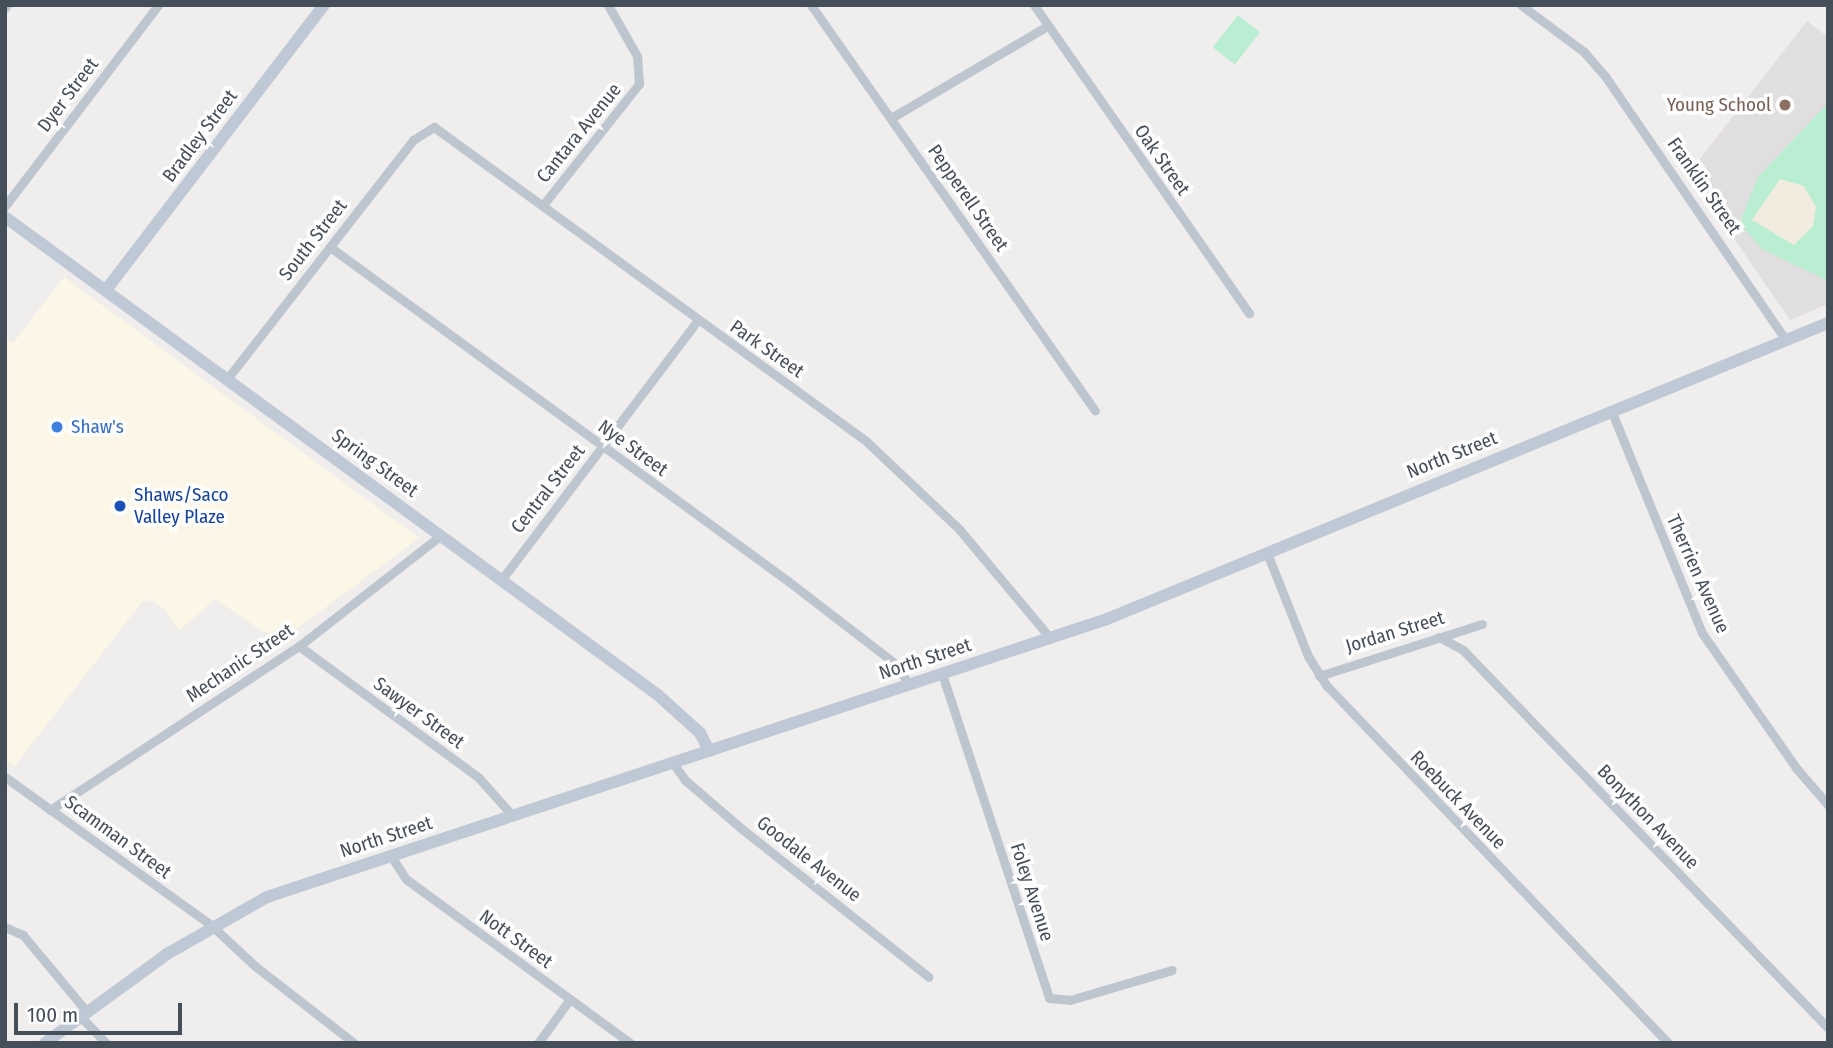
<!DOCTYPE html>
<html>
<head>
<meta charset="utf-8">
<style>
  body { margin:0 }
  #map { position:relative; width:1833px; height:1048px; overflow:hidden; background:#f0eded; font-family:"Fira Sans Condensed",sans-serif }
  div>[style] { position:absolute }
  .commercial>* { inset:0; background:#fbf6e5 }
  .education>* { inset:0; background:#e1dedf }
  .green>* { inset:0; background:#baeed2; transform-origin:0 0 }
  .sand>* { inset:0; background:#f1ecdd }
  .street>* { height:9px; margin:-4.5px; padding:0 4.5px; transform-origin:4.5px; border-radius:4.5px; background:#bdc6cf }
  .secondary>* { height:12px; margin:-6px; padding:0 6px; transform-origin:6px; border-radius:6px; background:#bfc9d6 }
  .dots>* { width:19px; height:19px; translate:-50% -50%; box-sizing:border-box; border:4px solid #fff; border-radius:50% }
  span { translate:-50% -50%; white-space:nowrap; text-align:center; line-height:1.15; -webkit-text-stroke:7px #fff; paint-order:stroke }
  .street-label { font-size:19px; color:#454f5a }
  .education-label { font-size:19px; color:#785e54 }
  .right { translate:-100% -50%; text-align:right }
  .shop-label { font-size:19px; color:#366cbe }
  .left { translate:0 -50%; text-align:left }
  .transit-label { font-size:19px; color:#164399 }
  .frame { position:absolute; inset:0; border:7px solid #454f5a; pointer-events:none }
  .scale { position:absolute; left:14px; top:1003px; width:168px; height:32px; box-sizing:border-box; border:4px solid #454f5a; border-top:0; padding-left:9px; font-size:21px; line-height:24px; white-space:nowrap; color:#454f5a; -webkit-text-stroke:5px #fff; paint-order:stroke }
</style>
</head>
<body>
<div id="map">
  <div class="commercial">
    <i style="clip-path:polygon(64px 277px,419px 538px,279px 642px,215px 599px,179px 631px,164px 609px,152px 600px,142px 602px,14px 767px,5px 760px,5px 337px,13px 343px)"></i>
  </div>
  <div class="education">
    <i style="clip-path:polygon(1807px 21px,1828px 37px,1828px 304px,1790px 320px,1689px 173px)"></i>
  </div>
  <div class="green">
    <i style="left:1238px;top:15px;width:28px;height:41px;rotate:38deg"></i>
    <i style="clip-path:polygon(1828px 103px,1828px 281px,1762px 249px,1742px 226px,1742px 217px,1758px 177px)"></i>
  </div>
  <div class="sand">
    <i style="clip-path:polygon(1780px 179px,1804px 186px,1816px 207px,1813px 226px,1794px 245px,1752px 220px)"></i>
  </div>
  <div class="street">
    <i style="left:811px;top:5px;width:495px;rotate:55deg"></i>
    <i style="left:1034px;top:5px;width:376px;rotate:55.1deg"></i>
    <i style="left:1521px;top:5px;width:79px;rotate:36.7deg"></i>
    <i style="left:1584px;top:52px;width:32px;rotate:49deg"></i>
    <i style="left:1605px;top:76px;width:320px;rotate:55.6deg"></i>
    <i style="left:5px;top:8px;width:4px;rotate:-56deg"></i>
    <i style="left:891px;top:118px;width:181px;rotate:-30.5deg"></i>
    <i style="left:543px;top:205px;width:154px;rotate:-51.6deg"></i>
    <i style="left:639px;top:84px;width:28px;rotate:-94deg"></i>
    <i style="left:637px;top:56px;width:59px;rotate:-119.6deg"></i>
    <i style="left:5px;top:206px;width:253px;rotate:-52.7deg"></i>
    <i style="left:330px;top:247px;width:567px;rotate:36.1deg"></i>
    <i style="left:788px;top:581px;width:138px;rotate:37.6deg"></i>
    <i style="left:897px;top:665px;width:23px;rotate:59deg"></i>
    <i style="left:227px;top:379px;width:303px;rotate:-52.1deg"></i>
    <i style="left:413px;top:140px;width:25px;rotate:-32deg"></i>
    <i style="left:434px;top:127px;width:534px;rotate:36.01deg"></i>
    <i style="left:866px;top:441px;width:128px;rotate:43.4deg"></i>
    <i style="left:959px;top:529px;width:142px;rotate:50.1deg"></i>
    <i style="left:1611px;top:410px;width:241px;rotate:67.8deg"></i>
    <i style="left:1702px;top:633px;width:166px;rotate:55.1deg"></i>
    <i style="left:1797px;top:769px;width:48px;rotate:49.3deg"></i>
    <i style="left:1267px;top:553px;width:111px;rotate:68.3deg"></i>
    <i style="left:1308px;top:656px;width:36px;rotate:58deg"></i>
    <i style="left:1327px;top:686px;width:494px;rotate:46.3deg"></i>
    <i style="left:502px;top:579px;width:323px;rotate:-52.9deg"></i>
    <i style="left:1439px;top:637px;width:27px;rotate:28deg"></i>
    <i style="left:1463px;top:650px;width:525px;rotate:46deg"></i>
    <i style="left:299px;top:646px;width:222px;rotate:36.2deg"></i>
    <i style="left:478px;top:777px;width:51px;rotate:48.2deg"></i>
    <i style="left:942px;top:674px;width:341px;rotate:71.7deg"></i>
    <i style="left:1049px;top:998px;width:21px;rotate:5deg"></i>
    <i style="left:1070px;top:1000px;width:106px;rotate:-16.4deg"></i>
    <i style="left:1319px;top:676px;width:171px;rotate:-17.7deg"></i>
    <i style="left:673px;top:763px;width:21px;rotate:55deg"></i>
    <i style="left:685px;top:780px;width:75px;rotate:40.7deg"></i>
    <i style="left:742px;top:829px;width:238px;rotate:38.4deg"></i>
    <i style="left:5px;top:777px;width:254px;rotate:35.7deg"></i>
    <i style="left:211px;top:925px;width:60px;rotate:43deg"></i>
    <i style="left:255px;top:966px;width:125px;rotate:37.9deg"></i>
    <i style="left:50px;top:810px;width:298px;rotate:-33.4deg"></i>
    <i style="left:299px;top:646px;width:180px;rotate:-38deg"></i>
    <i style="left:391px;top:856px;width:27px;rotate:57deg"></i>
    <i style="left:406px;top:879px;width:278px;rotate:36.2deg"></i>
    <i style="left:5px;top:927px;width:20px;rotate:24deg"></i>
    <i style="left:23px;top:935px;width:99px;rotate:50.3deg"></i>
    <i style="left:80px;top:1016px;width:37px;rotate:46deg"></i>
    <i style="left:538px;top:1043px;width:54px;rotate:-54deg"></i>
  </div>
  <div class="secondary">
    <i style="left:5px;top:217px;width:809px;rotate:36.2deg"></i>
    <i style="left:658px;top:695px;width:57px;rotate:42.1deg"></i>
    <i style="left:700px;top:733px;width:20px;rotate:63deg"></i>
    <i style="left:106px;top:290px;width:359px;rotate:-52.6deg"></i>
    <i style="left:45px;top:1043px;width:151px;rotate:-36.1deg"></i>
    <i style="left:167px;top:954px;width:115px;rotate:-29.7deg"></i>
    <i style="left:267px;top:897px;width:885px;rotate:-18.31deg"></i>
    <i style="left:1107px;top:619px;width:779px;rotate:-22.32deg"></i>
  </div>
  <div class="dots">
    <i style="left:1785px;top:105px;background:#8d6e63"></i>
    <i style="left:57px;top:427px;background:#3f7fe0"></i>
    <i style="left:120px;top:506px;background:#1a4fb4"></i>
  </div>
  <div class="street-label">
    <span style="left:68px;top:95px;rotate:-53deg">Dyer Street</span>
    <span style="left:579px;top:133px;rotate:-51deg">Cantara Avenue</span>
    <span style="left:200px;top:136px;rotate:-53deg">Bradley Street</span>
    <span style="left:1162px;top:160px;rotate:55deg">Oak Street</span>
    <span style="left:1704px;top:186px;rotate:55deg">Franklin Street</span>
    <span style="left:968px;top:198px;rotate:55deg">Pepperell Street</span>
    <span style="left:313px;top:240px;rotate:-52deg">South Street</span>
    <span style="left:767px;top:349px;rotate:35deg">Park Street</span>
    <span style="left:633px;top:448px;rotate:36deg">Nye Street</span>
    <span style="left:1452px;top:455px;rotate:-22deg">North Street</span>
    <span style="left:375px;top:463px;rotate:36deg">Spring Street</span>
    <span style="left:548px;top:489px;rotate:-52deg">Central Street</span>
    <span style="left:1698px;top:574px;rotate:66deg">Therrien Avenue</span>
    <span style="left:1395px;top:632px;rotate:-17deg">Jordan Street</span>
    <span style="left:925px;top:659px;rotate:-18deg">North Street</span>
    <span style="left:240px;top:663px;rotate:-34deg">Mechanic Street</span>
    <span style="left:419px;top:713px;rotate:36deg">Sawyer Street</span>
    <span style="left:1458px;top:800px;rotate:46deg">Roebuck Avenue</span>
    <span style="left:1648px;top:817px;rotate:46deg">Bonython Avenue</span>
    <span style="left:118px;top:837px;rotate:36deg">Scamman Street</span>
    <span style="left:386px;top:837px;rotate:-18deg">North Street</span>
    <span style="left:809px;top:859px;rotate:38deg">Goodale Avenue</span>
    <span style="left:1032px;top:892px;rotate:72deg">Foley Avenue</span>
    <span style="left:516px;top:939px;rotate:36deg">Nott Street</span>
  </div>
  <div class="education-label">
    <span class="right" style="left:1771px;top:105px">Young School</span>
  </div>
  <div class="shop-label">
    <span class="left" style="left:71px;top:427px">Shaw's</span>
  </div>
  <div class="transit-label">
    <span class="left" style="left:134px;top:506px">Shaws/Saco<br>Valley Plaze</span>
  </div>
  <div class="frame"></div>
  <div class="scale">100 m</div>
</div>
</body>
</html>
